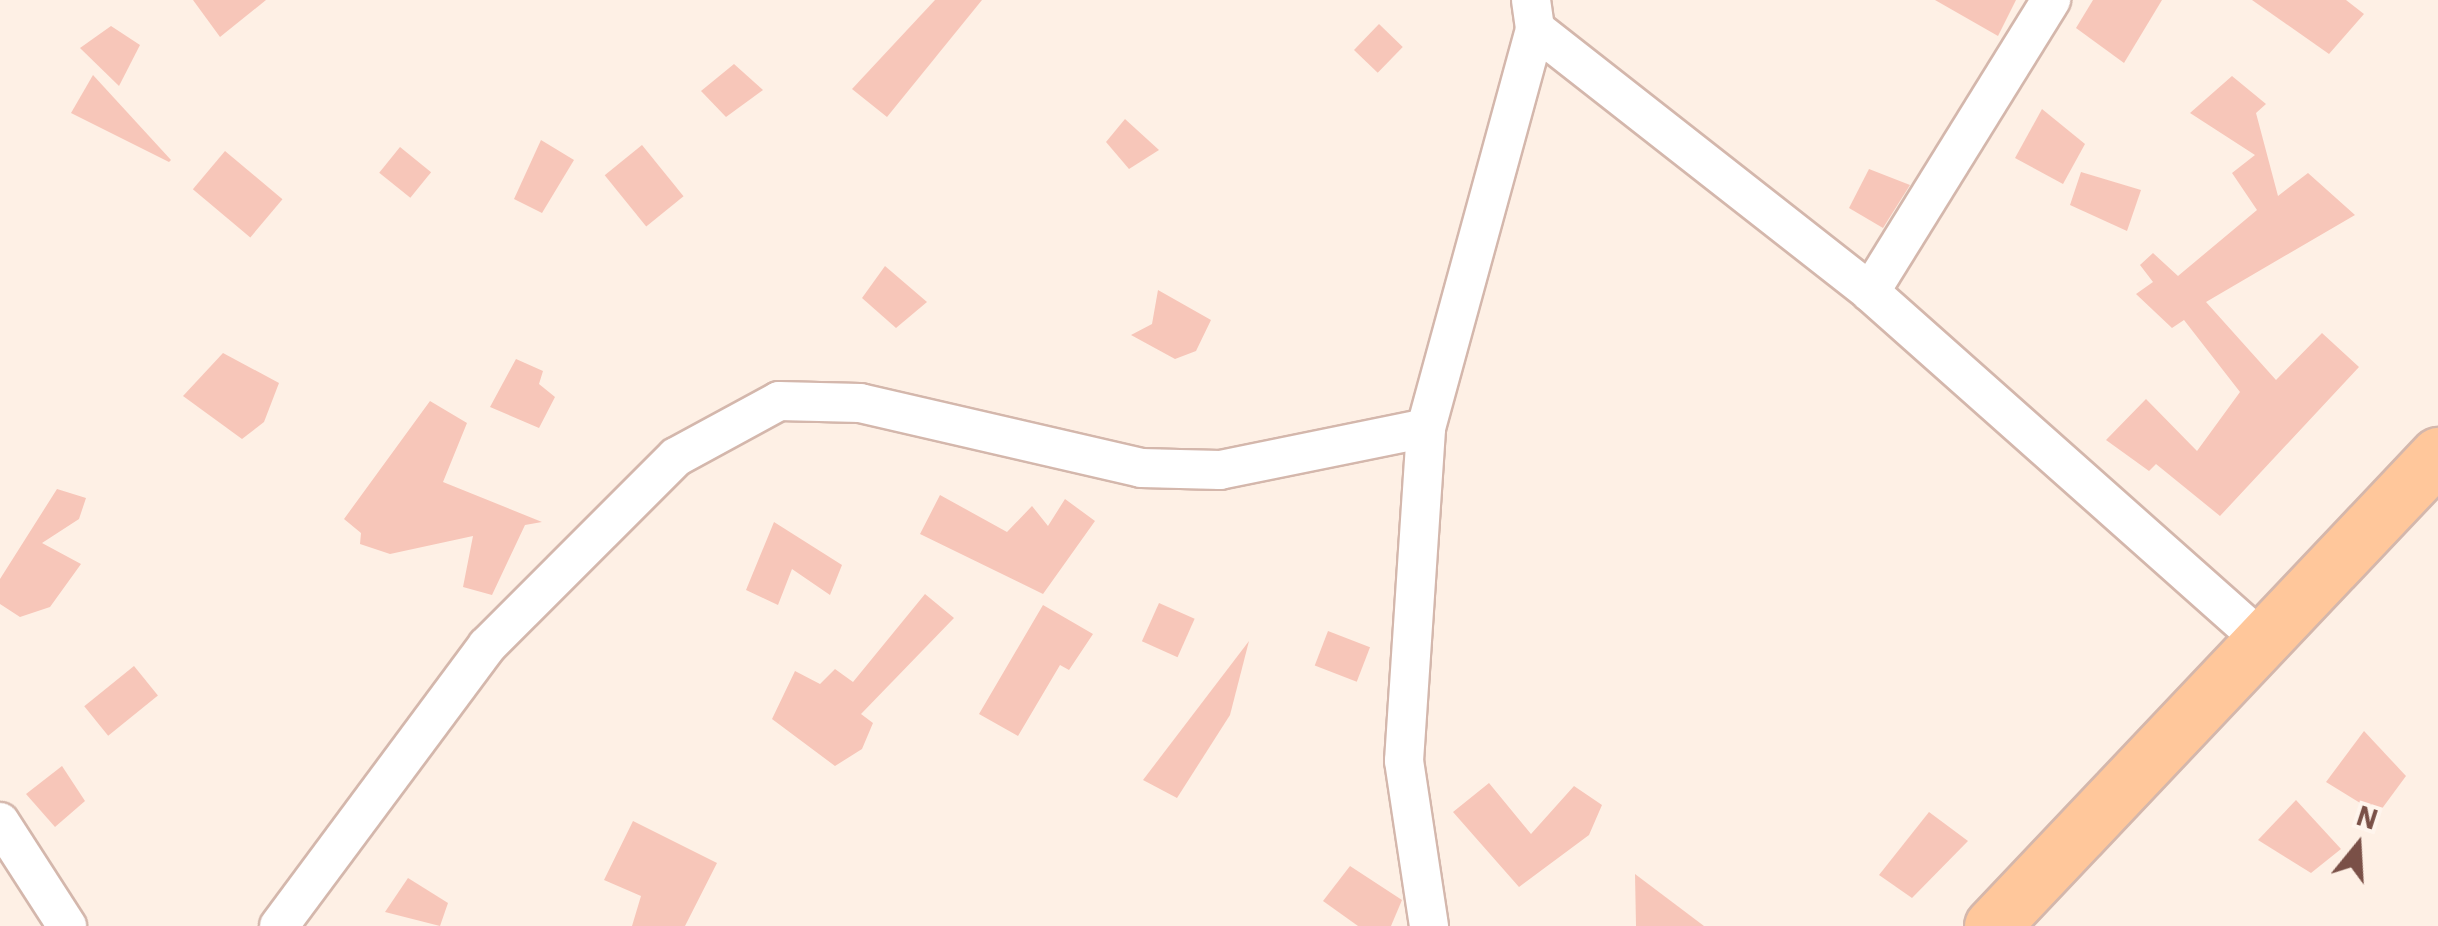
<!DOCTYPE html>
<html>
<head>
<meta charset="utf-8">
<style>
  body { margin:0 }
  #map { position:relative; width:2438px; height:926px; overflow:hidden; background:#fef0e5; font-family:"IBM Plex Sans",sans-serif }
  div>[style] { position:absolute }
  .building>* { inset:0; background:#f7c6b9; transform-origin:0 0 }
  .roads { filter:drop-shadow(2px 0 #d4b7ac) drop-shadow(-2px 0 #d4b7ac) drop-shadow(0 2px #d4b7ac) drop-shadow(0 -2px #d4b7ac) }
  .street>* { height:38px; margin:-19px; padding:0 19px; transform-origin:19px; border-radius:19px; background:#fff }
  .primary>* { height:55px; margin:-27.5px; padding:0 27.5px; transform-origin:27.5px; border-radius:27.5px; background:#ffc79b }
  span { translate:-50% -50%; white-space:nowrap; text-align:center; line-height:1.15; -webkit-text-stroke:9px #fff5ed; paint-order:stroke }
  .north { position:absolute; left:2308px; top:796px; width:100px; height:100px; -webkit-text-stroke:8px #fff5ed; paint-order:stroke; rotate:18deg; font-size:28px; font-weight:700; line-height:40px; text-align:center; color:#7a5047 }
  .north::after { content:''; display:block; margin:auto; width:35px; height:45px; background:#7a5047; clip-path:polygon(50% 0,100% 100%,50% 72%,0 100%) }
</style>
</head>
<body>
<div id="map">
  <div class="building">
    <i style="clip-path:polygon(193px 0,266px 0,220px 37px)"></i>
    <i style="clip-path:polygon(935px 0,982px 0,887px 117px,852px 89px)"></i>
    <i style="clip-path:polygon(1935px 0,2016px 0,1998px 36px)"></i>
    <i style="clip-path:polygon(2093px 0,2162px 0,2124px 63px,2076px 28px)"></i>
    <i style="clip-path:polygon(2252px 0,2346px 0,2364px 14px,2329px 54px)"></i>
    <i style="left:1379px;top:24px;width:33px;height:36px;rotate:44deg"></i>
    <i style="clip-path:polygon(111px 26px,140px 45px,119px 86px,80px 48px)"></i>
    <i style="clip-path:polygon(734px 64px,763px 90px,726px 117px,701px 91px)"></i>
    <i style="clip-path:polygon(93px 75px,171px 160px,169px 162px,71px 113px)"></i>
    <i style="clip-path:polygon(2232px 76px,2266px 104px,2256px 113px,2278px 196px,2308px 173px,2355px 215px,2206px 302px,2276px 380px,2322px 333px,2359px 367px,2220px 516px,2156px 464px,2149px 471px,2106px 440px,2146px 399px,2197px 451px,2240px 392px,2184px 320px,2172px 328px,2136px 294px,2153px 282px,2140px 265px,2153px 253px,2178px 276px,2257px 210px,2232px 173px,2255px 155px,2190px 113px)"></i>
    <i style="clip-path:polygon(2042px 109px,2085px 144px,2063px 184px,2015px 158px)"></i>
    <i style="clip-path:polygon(1125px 119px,1159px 150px,1129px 169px,1106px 142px)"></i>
    <i style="clip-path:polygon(541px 140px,574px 160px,542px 213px,514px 199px)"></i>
    <i style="left:642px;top:145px;width:66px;height:48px;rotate:51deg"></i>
    <i style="left:400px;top:147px;width:40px;height:33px;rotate:39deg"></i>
    <i style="left:225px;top:151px;width:75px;height:50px;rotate:40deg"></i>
    <i style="clip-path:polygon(1869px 169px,1910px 185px,1883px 228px,1849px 208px)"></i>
    <i style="clip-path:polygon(2081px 172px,2141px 190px,2127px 231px,2070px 205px)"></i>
    <i style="clip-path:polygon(885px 266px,927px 302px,896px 328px,862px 298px)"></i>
    <i style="clip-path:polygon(1158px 290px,1211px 320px,1196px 351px,1175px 359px,1131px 335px,1152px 324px)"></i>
    <i style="clip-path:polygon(223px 353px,279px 383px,264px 422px,242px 439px,183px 396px)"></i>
    <i style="clip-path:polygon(516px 359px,543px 371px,539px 384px,555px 397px,539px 428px,490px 407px)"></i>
    <i style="clip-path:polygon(430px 401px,467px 423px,443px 482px,542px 522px,525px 525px,492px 595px,463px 587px,473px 536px,390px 554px,360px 544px,361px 533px,344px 519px)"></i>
    <i style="clip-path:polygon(57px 489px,86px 498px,79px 519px,42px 543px,81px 564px,50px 607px,20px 617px,0 604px,0 579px)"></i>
    <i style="clip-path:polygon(940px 495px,1007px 532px,1032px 506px,1048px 526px,1065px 499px,1095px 521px,1043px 594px,920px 534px)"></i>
    <i style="clip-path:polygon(774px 522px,842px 565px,830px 595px,792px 569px,778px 605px,746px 590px)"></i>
    <i style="clip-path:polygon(925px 594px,954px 618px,861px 714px,873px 723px,862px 749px,835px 766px,772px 719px,795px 671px,820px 684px,835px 669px,853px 682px)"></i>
    <i style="left:1159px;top:603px;width:39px;height:42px;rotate:24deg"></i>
    <i style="clip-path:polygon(1043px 605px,1093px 634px,1069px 670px,1060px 665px,1018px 736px,979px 714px)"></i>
    <i style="left:1328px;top:631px;width:45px;height:37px;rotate:21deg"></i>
    <i style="clip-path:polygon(1249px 641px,1230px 715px,1177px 798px,1143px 780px)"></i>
    <i style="left:134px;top:666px;width:38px;height:64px;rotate:51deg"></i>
    <i style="clip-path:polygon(2364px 731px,2406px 776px,2378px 814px,2326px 782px)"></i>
    <i style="clip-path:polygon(62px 766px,85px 801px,55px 827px,26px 794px)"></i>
    <i style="clip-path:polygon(1489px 783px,1531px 834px,1574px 786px,1602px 805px,1589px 835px,1519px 887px,1453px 812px)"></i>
    <i style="clip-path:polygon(2296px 800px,2341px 849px,2311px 873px,2258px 840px)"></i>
    <i style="clip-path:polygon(1929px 812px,1968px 841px,1912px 898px,1879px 875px)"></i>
    <i style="clip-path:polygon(633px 821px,717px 863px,685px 926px,632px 926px,641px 896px,604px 880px)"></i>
    <i style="clip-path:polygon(1350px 866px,1402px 900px,1391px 926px,1358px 926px,1323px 901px)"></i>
    <i style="clip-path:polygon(1635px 874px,1704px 926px,1636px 926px)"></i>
    <i style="clip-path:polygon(408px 878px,448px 903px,440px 926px,385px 912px)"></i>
  </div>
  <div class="roads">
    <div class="street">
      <i style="left:1531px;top:0;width:29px;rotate:82deg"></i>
      <i style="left:1535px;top:29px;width:426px;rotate:38.1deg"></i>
      <i style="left:1870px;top:292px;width:527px;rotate:41.62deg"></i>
      <i style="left:1870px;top:292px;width:344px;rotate:-58.2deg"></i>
      <i style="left:0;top:822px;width:124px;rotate:57.2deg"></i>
      <i style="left:279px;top:926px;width:349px;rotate:-53.4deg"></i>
      <i style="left:487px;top:646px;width:267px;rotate:-45deg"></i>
      <i style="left:676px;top:457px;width:117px;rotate:-28.5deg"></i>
      <i style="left:779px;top:401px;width:81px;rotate:1.4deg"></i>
      <i style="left:860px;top:403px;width:288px;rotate:13deg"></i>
      <i style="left:1141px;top:468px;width:79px;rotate:1.5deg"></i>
      <i style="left:1220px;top:470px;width:210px;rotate:-11.5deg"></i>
      <i style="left:1429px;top:926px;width:167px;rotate:-98.6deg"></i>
      <i style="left:1404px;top:761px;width:334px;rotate:-86.2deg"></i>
      <i style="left:1426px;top:428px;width:414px;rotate:-74.7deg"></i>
    </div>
    <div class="primary">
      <i style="left:1992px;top:926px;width:649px;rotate:-46.56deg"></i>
    </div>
  </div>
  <div class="north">N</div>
</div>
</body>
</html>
